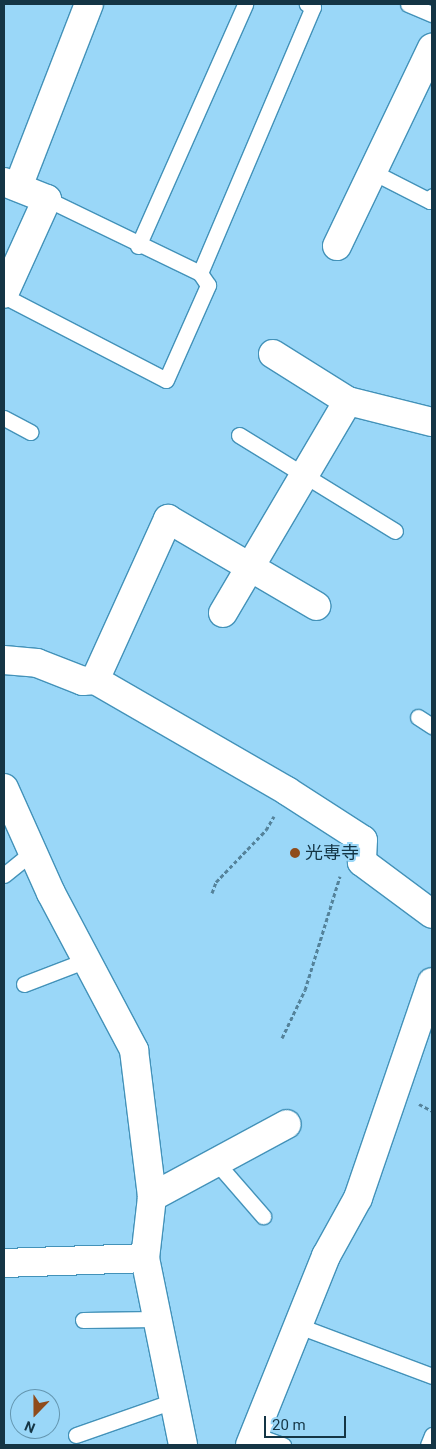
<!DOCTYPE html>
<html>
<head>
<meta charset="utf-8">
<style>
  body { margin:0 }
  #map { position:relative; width:436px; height:1449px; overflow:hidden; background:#9ad7f8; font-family:Roboto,"Noto Sans JP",sans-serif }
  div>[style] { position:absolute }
  .path>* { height:3px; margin-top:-1.5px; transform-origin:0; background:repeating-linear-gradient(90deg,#54829a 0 4px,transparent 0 6.5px) }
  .roads { filter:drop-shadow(1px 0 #4392b9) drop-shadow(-1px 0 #4392b9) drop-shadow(0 1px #4392b9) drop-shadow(0 -1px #4392b9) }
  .service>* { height:15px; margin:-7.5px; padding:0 7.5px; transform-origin:7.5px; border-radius:7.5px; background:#fff }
  .minor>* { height:28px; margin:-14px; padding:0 14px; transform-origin:14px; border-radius:14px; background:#fff }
  .dots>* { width:14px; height:14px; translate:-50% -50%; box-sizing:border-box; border:2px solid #9ad7f8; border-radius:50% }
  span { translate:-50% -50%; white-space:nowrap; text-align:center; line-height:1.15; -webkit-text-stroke:4px #9ad7f8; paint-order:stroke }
  .poi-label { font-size:18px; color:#143545 }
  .left { translate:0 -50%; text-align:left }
  .frame { position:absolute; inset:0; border:5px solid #143545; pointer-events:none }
  .north { position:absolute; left:10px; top:1389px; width:50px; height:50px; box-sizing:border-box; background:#9ad7f8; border:1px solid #6496b0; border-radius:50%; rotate:202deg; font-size:14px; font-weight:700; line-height:20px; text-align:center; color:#143545 }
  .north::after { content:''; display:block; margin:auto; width:18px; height:22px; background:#8f4c1c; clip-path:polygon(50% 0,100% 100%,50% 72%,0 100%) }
  .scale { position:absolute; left:264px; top:1416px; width:82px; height:22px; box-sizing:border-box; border:2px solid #143545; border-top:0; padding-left:6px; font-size:15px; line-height:18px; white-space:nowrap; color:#143545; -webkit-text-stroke:4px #9ad7f8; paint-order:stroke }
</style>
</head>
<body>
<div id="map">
  <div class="path">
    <i style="left:212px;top:893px;width:12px;rotate:-70deg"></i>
    <i style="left:216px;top:882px;width:72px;rotate:-46.1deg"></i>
    <i style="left:266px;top:830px;width:16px;rotate:-60deg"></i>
    <i style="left:282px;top:1038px;width:53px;rotate:-64.4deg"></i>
    <i style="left:305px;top:990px;width:119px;rotate:-72.9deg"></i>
    <i style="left:419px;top:1104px;width:15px;rotate:28deg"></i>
  </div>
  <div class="roads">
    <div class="service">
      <i style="left:408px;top:4px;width:26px;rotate:23deg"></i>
      <i style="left:371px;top:171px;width:66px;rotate:27deg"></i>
      <i style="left:430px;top:201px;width:5px;rotate:-68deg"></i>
      <i style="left:138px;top:246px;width:265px;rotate:-66.1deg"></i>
      <i style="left:200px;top:273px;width:289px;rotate:-67deg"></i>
      <i style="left:313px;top:7px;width:7px;rotate:-153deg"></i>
      <i style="left:4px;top:296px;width:182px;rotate:27.4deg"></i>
      <i style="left:166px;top:380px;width:104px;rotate:-66.1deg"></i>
      <i style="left:208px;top:285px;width:14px;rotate:-124deg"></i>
      <i style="left:200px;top:273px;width:170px;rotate:-154.2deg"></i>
      <i style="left:4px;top:418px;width:30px;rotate:28deg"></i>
      <i style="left:239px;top:435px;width:183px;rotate:31.6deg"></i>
      <i style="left:418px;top:717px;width:17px;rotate:33deg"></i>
      <i style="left:4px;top:875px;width:36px;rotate:-39deg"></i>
      <i style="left:24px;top:984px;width:67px;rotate:-20.9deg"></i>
      <i style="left:216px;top:1162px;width:72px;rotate:49deg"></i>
      <i style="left:83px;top:1320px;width:73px;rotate:-0.8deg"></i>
      <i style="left:299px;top:1326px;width:142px;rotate:20.6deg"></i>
      <i style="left:76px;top:1435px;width:103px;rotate:-19.3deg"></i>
      <i style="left:255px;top:1435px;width:30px;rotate:20deg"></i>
      <i style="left:428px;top:1445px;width:11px;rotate:-68deg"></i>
    </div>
    <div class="minor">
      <i style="left:4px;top:182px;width:46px;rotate:21.6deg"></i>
      <i style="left:47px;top:199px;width:104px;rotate:114.4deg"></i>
      <i style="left:18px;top:187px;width:196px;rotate:-68.8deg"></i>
      <i style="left:337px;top:246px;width:220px;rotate:-64.4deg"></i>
      <i style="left:273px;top:354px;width:89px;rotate:32.1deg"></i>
      <i style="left:348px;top:401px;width:87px;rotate:14deg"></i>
      <i style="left:223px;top:613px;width:246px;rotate:-59.5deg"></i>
      <i style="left:4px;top:660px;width:33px;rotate:5deg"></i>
      <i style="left:37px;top:663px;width:49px;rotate:21.4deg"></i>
      <i style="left:83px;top:681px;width:12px;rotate:-5deg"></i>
      <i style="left:95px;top:680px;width:222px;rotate:30deg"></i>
      <i style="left:287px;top:791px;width:90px;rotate:32.8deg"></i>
      <i style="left:363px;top:840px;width:22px;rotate:93deg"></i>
      <i style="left:362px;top:862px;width:87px;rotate:36.6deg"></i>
      <i style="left:95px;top:680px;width:177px;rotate:-65.6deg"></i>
      <i style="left:168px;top:519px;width:172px;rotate:30.4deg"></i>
      <i style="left:4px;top:788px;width:115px;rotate:65.9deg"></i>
      <i style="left:51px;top:893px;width:178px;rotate:62.1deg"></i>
      <i style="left:134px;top:1050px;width:148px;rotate:83deg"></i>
      <i style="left:152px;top:1197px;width:61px;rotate:96.5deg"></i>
      <i style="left:145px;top:1258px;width:191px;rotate:78.5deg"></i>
      <i style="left:152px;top:1197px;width:153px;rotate:-28.4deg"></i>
      <i style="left:4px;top:1263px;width:141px;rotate:-2deg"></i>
      <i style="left:250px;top:1445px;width:204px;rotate:-68.1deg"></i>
      <i style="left:326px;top:1256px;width:66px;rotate:-61.1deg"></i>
      <i style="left:358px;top:1198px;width:228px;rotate:-71.1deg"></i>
    </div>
  </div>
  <div class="dots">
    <i style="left:295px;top:853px;background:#8f4c1c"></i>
  </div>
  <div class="poi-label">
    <span class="left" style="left:305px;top:853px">光専寺</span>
  </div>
  <div class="frame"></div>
  <div class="north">N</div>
  <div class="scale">20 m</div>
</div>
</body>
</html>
